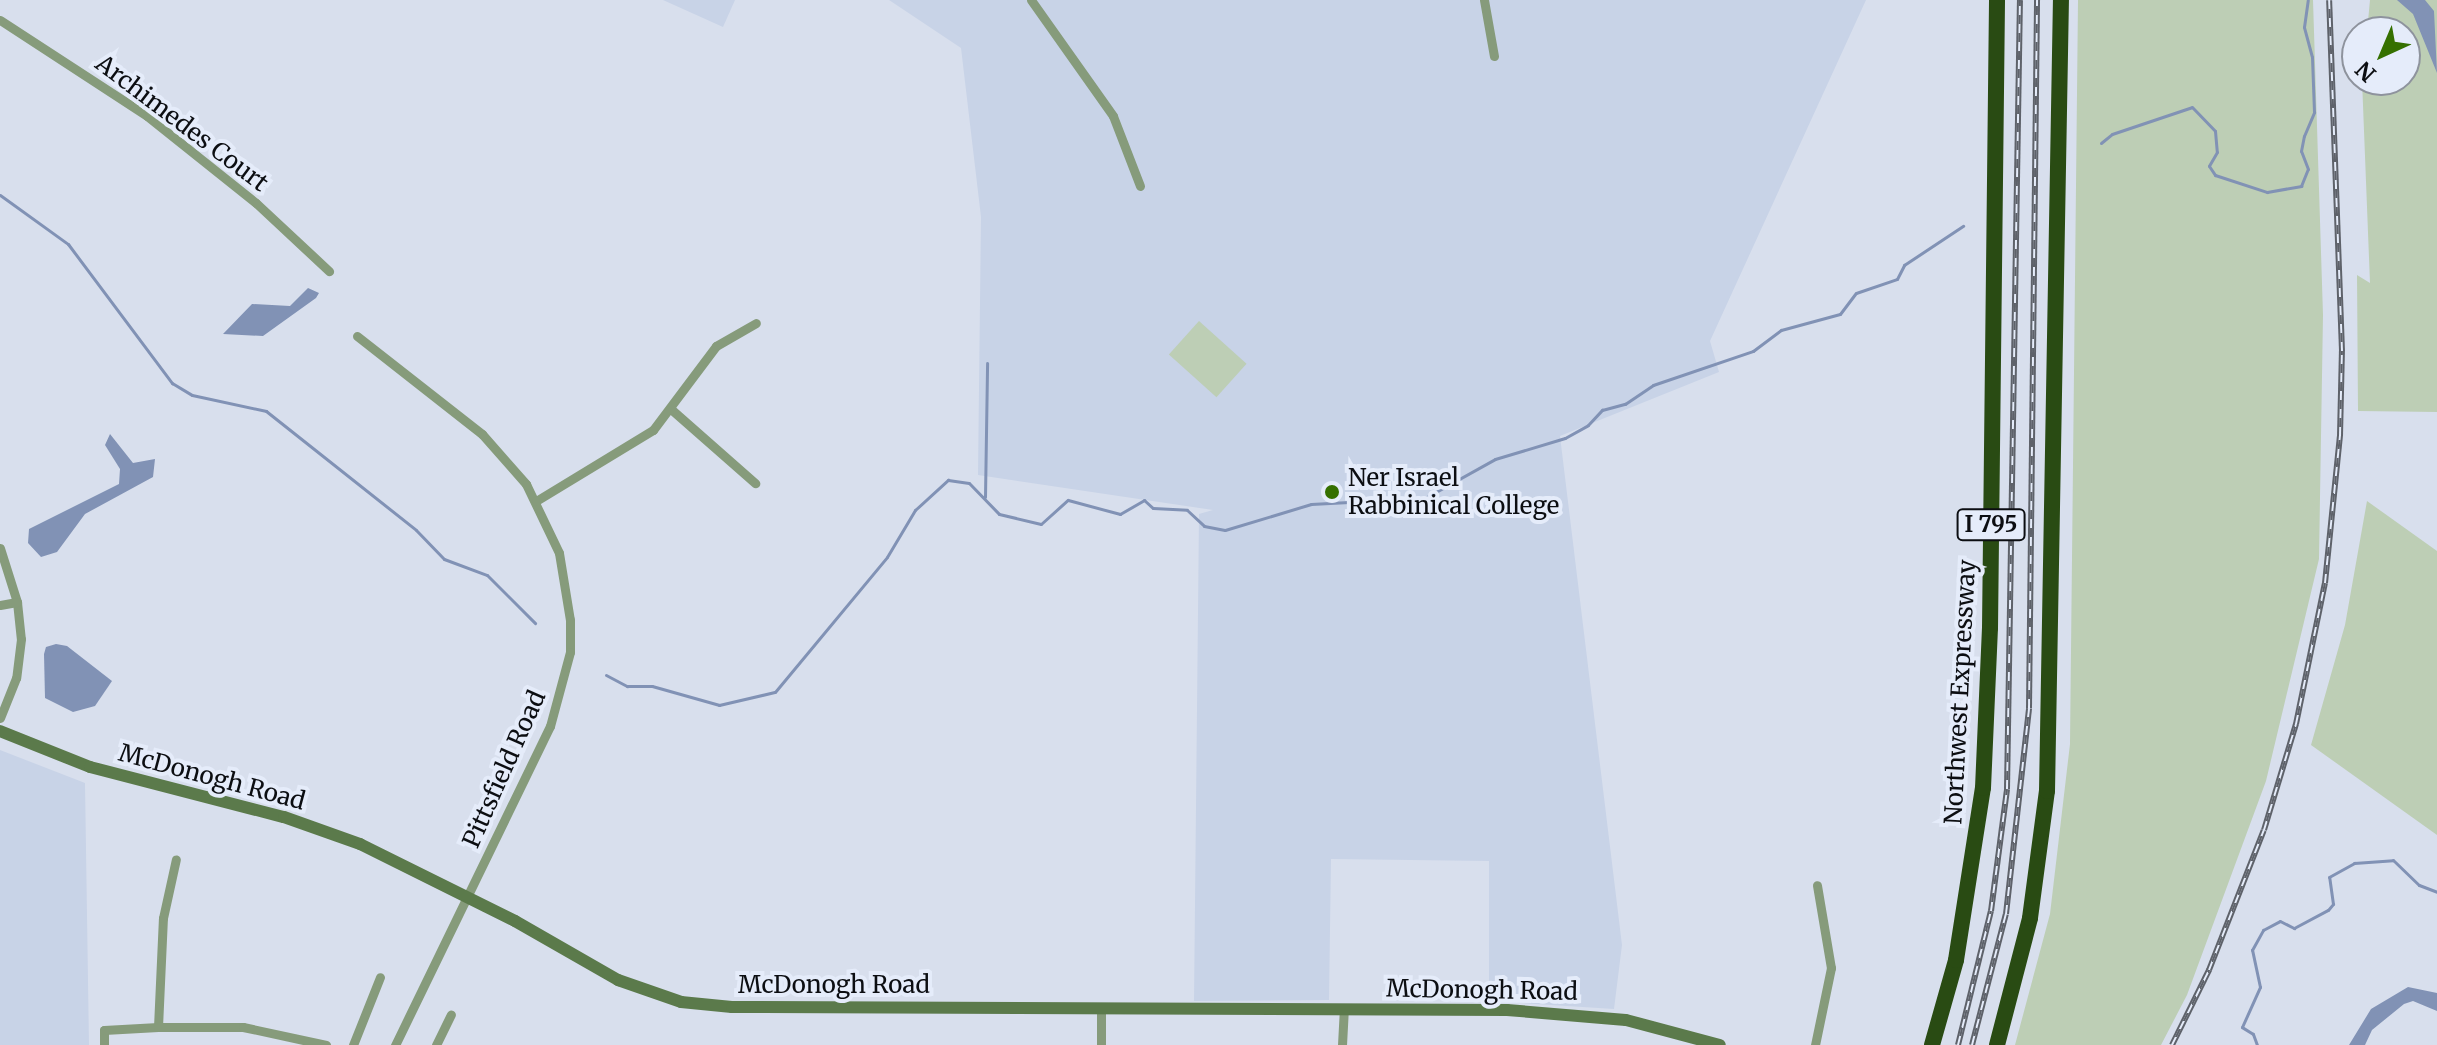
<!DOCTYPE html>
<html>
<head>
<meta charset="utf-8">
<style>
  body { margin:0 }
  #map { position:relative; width:2437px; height:1045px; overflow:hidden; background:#d8dfed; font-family:Merriweather,serif }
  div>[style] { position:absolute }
  .built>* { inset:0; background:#c8d3e7 }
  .green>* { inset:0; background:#bdceb5; transform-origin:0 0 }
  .water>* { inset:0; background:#8192b5 }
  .stream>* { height:3px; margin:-1.5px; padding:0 1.5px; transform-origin:1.5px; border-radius:1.5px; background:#8192b5 }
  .minor>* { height:9px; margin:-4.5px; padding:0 4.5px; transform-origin:4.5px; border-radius:4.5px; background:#869b7b }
  .secondary>* { height:12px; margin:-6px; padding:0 6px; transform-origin:6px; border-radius:6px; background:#5b7a4b }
  .motorway>* { height:16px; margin:-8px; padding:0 8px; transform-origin:8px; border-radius:8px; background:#294b13 }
  .rail>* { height:6px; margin-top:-3px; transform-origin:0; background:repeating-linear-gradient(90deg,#e5ecfa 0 9px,#5e626a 0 18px); box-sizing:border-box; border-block:2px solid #5e626a }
  .dots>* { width:22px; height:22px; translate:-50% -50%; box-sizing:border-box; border:4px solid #e5ecfa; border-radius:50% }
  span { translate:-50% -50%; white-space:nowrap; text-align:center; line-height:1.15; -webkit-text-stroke:8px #e5ecfa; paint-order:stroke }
  .shield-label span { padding:2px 6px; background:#e5ecfa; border:2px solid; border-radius:6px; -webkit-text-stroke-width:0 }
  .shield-label { font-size:22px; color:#0c0e12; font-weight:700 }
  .street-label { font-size:24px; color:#0c0e12 }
  .poi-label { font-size:24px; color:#0c0e12 }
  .left { translate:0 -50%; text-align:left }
  .north { position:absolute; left:2341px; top:16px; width:80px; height:80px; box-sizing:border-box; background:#e5ecfa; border:2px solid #8e939d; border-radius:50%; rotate:224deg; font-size:22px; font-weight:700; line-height:32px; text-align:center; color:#0c0e12 }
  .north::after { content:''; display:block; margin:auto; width:28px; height:36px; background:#357000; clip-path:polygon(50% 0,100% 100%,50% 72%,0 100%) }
</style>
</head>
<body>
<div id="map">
  <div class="built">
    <i style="clip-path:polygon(663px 0,735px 0,723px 27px)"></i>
    <i style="clip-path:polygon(889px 0,1866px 0,1710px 341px,1719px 372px,1560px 436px,1622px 945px,1614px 1009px,1489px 1001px,1489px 861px,1331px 859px,1329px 1000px,1194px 1001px,1199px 514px,1213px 510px,978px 475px,981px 217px,961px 48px)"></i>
    <i style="clip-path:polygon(0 750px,85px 783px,89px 1045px,0 1045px)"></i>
  </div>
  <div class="green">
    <i style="clip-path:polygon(2078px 0,2313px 0,2323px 315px,2319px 559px,2266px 781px,2187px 995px,2161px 1045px,2015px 1045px,2050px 914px,2070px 744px)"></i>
    <i style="clip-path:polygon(2370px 0,2437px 0,2437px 412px,2358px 411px,2357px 275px,2370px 283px,2362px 80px,2405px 80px,2405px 32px,2367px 32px)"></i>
    <i style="left:1199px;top:321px;width:64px;height:45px;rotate:42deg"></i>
    <i style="clip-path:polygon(2367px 501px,2437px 551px,2437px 835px,2311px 745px,2345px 625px)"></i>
  </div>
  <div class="water">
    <i style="clip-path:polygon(2397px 0,2425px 0,2434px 11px,2437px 73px,2413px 14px)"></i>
    <i style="clip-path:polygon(308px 288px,319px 293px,316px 298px,263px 336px,223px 334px,252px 304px,290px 306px)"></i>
    <i style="clip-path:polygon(110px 434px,133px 463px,155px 459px,153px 477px,85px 514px,57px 552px,41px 557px,28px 543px,29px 529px,119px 484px,120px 469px,105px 445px)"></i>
    <i style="clip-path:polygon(56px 644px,67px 646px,112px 681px,95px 706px,73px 712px,45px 698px,44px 654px,46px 647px)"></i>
    <i style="clip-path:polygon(2408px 987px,2437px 993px,2437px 1011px,2413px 1001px,2404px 1004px,2372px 1030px,2365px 1045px,2349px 1045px,2371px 1009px)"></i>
  </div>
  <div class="stream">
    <i style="left:2101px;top:143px;width:14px;rotate:-39deg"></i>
    <i style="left:2112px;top:134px;width:84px;rotate:-18.6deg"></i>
    <i style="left:2192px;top:107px;width:33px;rotate:46deg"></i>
    <i style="left:2215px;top:131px;width:21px;rotate:85deg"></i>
    <i style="left:2217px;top:152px;width:16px;rotate:120deg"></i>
    <i style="left:2209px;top:166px;width:11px;rotate:56deg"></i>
    <i style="left:2215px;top:175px;width:55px;rotate:18.1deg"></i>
    <i style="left:2267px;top:192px;width:35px;rotate:-10deg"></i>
    <i style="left:2301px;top:186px;width:18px;rotate:-68deg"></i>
    <i style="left:2308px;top:169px;width:19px;rotate:-111deg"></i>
    <i style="left:2301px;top:151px;width:15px;rotate:-79deg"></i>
    <i style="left:2304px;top:136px;width:26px;rotate:-67deg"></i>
    <i style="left:2314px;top:112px;width:55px;rotate:-92.1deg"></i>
    <i style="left:2312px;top:57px;width:31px;rotate:-105deg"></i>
    <i style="left:2304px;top:27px;width:27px;rotate:-82deg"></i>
    <i style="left:0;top:195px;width:84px;rotate:35.8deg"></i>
    <i style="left:68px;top:244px;width:174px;rotate:53.2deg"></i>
    <i style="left:172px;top:383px;width:23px;rotate:31deg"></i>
    <i style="left:192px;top:395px;width:76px;rotate:12.2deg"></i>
    <i style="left:266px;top:411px;width:191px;rotate:38.4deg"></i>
    <i style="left:416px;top:530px;width:40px;rotate:46deg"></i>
    <i style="left:444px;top:559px;width:46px;rotate:20.4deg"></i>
    <i style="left:487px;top:575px;width:68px;rotate:45deg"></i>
    <i style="left:985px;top:497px;width:134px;rotate:-89.1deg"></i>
    <i style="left:606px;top:675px;width:24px;rotate:28deg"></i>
    <i style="left:627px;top:686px;width:25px"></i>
    <i style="left:652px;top:686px;width:70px;rotate:15.8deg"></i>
    <i style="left:719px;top:705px;width:57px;rotate:-13.1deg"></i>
    <i style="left:775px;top:692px;width:175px;rotate:-50.3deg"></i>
    <i style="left:887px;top:557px;width:55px;rotate:-59.2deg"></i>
    <i style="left:915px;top:510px;width:45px;rotate:-42.3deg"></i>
    <i style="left:948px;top:480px;width:21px;rotate:8deg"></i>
    <i style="left:969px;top:483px;width:43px;rotate:45.9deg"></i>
    <i style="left:999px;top:514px;width:43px;rotate:13.4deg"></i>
    <i style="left:1041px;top:524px;width:36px;rotate:-42deg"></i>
    <i style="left:1068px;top:500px;width:54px;rotate:15.1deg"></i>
    <i style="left:1120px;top:514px;width:28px;rotate:-30deg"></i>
    <i style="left:1144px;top:500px;width:12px;rotate:42deg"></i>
    <i style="left:1153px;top:508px;width:34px;rotate:3deg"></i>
    <i style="left:1187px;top:510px;width:23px;rotate:43deg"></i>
    <i style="left:1204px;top:526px;width:21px;rotate:11deg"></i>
    <i style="left:1225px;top:530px;width:90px;rotate:-16.8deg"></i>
    <i style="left:1311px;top:504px;width:114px;rotate:-3deg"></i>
    <i style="left:1425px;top:498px;width:80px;rotate:-29.1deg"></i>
    <i style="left:1495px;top:459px;width:73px;rotate:-16.7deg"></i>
    <i style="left:1565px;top:438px;width:26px;rotate:-29deg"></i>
    <i style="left:1588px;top:425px;width:21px;rotate:-47deg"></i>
    <i style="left:1602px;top:410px;width:24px;rotate:-15deg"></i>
    <i style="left:1625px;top:404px;width:34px;rotate:-34deg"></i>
    <i style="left:1653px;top:385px;width:106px;rotate:-18.8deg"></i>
    <i style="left:1753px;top:351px;width:35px;rotate:-37deg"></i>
    <i style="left:1781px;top:330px;width:61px;rotate:-15.2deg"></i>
    <i style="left:1840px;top:314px;width:26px;rotate:-53deg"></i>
    <i style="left:1856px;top:293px;width:43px;rotate:-18.9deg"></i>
    <i style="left:1897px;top:279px;width:16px;rotate:-63deg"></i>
    <i style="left:1904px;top:265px;width:71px;rotate:-33.5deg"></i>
    <i style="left:2257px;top:1045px;width:12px;rotate:-110deg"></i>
    <i style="left:2253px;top:1034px;width:13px;rotate:-148deg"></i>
    <i style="left:2242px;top:1027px;width:44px;rotate:-65.8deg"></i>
    <i style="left:2260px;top:987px;width:38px;rotate:-102deg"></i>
    <i style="left:2252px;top:950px;width:23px;rotate:-61deg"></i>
    <i style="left:2263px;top:930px;width:19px;rotate:-28deg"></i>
    <i style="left:2280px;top:921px;width:16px;rotate:27deg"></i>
    <i style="left:2294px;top:928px;width:38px;rotate:-28deg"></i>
    <i style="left:2328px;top:910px;width:8px;rotate:-50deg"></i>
    <i style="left:2333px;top:904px;width:27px;rotate:-98deg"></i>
    <i style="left:2329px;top:877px;width:29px;rotate:-29deg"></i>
    <i style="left:2354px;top:863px;width:39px;rotate:-4deg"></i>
    <i style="left:2393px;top:860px;width:36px;rotate:44deg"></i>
    <i style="left:2419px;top:885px;width:19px;rotate:21deg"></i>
  </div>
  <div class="minor">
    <i style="left:1031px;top:0;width:142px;rotate:54.7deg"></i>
    <i style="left:1113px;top:116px;width:75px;rotate:68.9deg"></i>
    <i style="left:1484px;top:0;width:57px;rotate:79.9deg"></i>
    <i style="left:0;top:20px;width:176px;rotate:33.1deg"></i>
    <i style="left:147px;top:116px;width:139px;rotate:38.6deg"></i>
    <i style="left:256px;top:203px;width:100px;rotate:43deg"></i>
    <i style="left:357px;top:336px;width:159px;rotate:38.1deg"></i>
    <i style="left:482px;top:434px;width:67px;rotate:48.7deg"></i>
    <i style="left:526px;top:484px;width:76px;rotate:64.4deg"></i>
    <i style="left:559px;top:553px;width:68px;rotate:80.7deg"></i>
    <i style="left:570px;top:620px;width:32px;rotate:90deg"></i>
    <i style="left:570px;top:652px;width:77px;rotate:105.1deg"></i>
    <i style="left:550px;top:726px;width:355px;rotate:115.9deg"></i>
    <i style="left:672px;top:410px;width:111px;rotate:41.3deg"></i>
    <i style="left:536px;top:501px;width:137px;rotate:-31.3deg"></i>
    <i style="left:653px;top:430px;width:105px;rotate:-53.1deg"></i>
    <i style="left:716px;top:346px;width:46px;rotate:-29.9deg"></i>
    <i style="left:0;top:548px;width:57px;rotate:72.5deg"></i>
    <i style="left:17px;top:602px;width:37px;rotate:84deg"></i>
    <i style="left:21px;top:639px;width:39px;rotate:97deg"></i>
    <i style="left:16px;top:678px;width:43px;rotate:111.8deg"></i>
    <i style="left:0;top:605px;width:17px;rotate:-10deg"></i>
    <i style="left:1101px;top:1008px;width:37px;rotate:90deg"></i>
    <i style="left:158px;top:1027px;width:109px;rotate:-87.4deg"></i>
    <i style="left:163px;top:918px;width:60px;rotate:-77.6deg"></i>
    <i style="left:104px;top:1045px;width:15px;rotate:-90deg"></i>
    <i style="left:104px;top:1030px;width:54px;rotate:-3.2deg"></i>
    <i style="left:158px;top:1027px;width:85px"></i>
    <i style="left:243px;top:1027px;width:85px;rotate:12.2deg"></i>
    <i style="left:353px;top:1045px;width:73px;rotate:-68.3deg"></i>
    <i style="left:436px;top:1045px;width:34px;rotate:-64deg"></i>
    <i style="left:1342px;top:1045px;width:36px;rotate:-87deg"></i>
    <i style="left:1815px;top:1045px;width:79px;rotate:-78.3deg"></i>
    <i style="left:1831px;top:968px;width:84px;rotate:-99.6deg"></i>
  </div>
  <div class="secondary">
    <i style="left:0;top:731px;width:97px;rotate:21.8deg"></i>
    <i style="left:90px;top:767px;width:200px;rotate:14.5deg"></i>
    <i style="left:284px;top:817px;width:81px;rotate:19.6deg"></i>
    <i style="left:360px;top:844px;width:173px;rotate:26.4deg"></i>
    <i style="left:515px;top:921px;width:119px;rotate:29.8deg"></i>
    <i style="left:618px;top:980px;width:67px;rotate:19.2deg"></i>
    <i style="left:681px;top:1002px;width:51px;rotate:5.6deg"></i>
    <i style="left:732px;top:1007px;width:775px;rotate:0.22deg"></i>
    <i style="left:1507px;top:1010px;width:119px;rotate:4.8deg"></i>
    <i style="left:1626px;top:1020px;width:97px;rotate:14.9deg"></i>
  </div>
  <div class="motorway">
    <i style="left:1932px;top:1045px;width:88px;rotate:-74.2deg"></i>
    <i style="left:1956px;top:960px;width:174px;rotate:-81.1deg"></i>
    <i style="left:1983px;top:788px;width:160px;rotate:-87.5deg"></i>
    <i style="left:1990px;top:628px;width:628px;rotate:-89.36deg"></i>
    <i style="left:1997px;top:1045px;width:131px;rotate:-75.4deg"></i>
    <i style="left:2030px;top:918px;width:128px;rotate:-82.4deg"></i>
    <i style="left:2047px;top:791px;width:791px;rotate:-88.99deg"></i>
  </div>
  <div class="rail">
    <i style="left:1958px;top:1045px;width:138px;rotate:-76.2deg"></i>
    <i style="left:1991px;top:911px;width:123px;rotate:-82.5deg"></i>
    <i style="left:2007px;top:789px;width:789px;rotate:-89.06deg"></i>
    <i style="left:1972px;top:1045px;width:135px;rotate:-75.5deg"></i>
    <i style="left:2006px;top:914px;width:207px;rotate:-83.6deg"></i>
    <i style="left:2029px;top:708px;width:708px;rotate:-89.35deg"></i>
    <i style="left:2172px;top:1045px;width:84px;rotate:-63.7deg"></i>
    <i style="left:2209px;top:970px;width:150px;rotate:-68.6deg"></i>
    <i style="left:2264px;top:830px;width:111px;rotate:-73.2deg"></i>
    <i style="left:2296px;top:724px;width:144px;rotate:-78.4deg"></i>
    <i style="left:2325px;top:583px;width:148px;rotate:-84.2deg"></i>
    <i style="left:2340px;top:436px;width:85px;rotate:-88.7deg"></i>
    <i style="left:2342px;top:351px;width:351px;rotate:-92.1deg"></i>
  </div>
  <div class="dots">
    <i style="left:1332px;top:492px;background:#357000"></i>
  </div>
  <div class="shield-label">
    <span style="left:1991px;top:525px">I 795</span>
  </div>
  <div class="street-label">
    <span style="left:182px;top:123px;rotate:37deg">Archimedes Court</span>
    <span style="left:1960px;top:692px;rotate:-87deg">Northwest Expressway</span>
    <span style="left:504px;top:769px;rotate:-66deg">Pittsfield Road</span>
    <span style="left:212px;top:777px;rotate:15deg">McDonogh Road</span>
    <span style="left:834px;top:985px">McDonogh Road</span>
    <span style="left:1482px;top:990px;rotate:1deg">McDonogh Road</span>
  </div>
  <div class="poi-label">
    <span class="left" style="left:1348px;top:492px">Ner Israel<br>Rabbinical College</span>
  </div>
  <div class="north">N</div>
</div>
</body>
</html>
